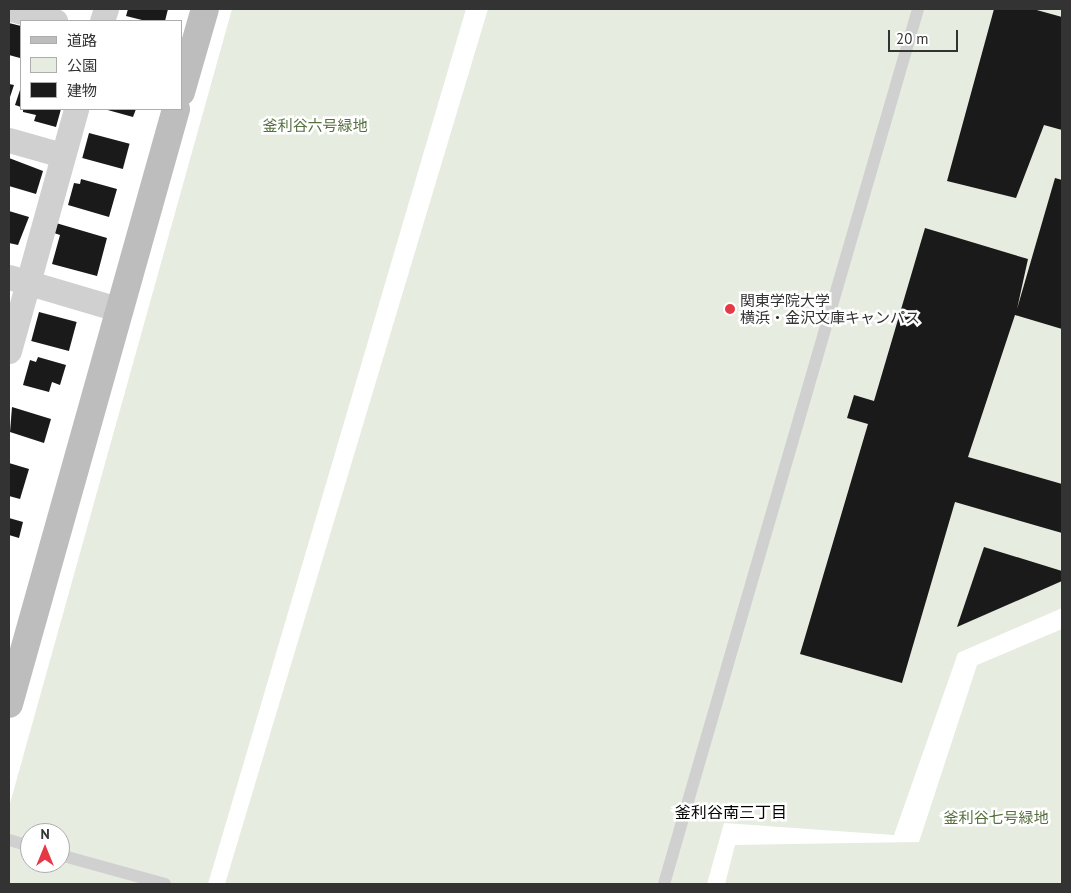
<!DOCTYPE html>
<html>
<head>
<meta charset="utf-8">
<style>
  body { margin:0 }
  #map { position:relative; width:1071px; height:893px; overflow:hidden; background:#fff; font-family:"PT Sans","Noto Sans JP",sans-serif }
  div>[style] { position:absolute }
  .green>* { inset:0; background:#e6ecdf }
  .building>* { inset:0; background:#1a1a1a; transform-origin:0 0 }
  .lane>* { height:12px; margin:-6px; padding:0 6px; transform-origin:6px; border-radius:6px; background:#d0d0d0 }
  .street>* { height:25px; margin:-12.5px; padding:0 12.5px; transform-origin:12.5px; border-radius:12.5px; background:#d0d0d0 }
  .secondary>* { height:28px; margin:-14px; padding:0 14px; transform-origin:14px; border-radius:14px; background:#bdbdbd }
  .dots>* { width:14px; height:14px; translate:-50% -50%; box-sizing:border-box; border:2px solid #fff; border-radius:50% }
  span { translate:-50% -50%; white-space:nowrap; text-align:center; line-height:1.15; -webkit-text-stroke:5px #fff; paint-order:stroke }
  .park-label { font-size:15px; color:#56703f }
  .poi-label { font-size:15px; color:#333 }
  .left { translate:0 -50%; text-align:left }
  .neighbourhood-label { font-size:16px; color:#000 }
  .frame { position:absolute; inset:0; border:10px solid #333; pointer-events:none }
  .legend { position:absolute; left:20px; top:20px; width:162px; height:90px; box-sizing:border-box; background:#fff; border:1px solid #adadad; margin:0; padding:6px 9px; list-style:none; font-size:15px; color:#333 }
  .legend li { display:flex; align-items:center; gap:10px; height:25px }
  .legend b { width:25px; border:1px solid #adadad }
  .north { position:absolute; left:20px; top:823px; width:50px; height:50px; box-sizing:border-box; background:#fff; border:1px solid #adadad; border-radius:50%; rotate:0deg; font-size:14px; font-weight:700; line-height:20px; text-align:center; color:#333 }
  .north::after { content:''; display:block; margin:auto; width:18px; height:22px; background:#e63946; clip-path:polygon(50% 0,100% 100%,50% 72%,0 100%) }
  .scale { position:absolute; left:888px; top:30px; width:70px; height:22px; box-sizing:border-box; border:2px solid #333; border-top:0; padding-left:6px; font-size:15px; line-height:18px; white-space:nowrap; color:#333; -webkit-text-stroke:4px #fff; paint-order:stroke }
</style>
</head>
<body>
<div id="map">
  <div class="green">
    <i style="clip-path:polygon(evenodd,232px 9px,466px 9px,208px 884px,9px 884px,9px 807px,232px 9px,30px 833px,60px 833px,60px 863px,30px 863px,30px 833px)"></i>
    <i style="clip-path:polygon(488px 9px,1062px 9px,1062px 608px,958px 653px,894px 835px,724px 823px,707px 884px,225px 884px)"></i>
    <i style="clip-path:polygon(1062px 629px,1062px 884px,725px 884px,735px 845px,919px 842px,977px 665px)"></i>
  </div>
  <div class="building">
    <i style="clip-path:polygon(128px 9px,168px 9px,165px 21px,146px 21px,126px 16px)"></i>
    <i style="clip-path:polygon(994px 9px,1033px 9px,1062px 17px,1062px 130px,1044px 125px,1016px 198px,947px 181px)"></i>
    <i style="clip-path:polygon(9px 23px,21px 26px,20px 58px,9px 55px)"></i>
    <i style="clip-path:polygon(9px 84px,14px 85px,9px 100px)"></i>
    <i style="clip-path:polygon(20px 90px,21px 90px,21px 107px,15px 105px)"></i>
    <i style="clip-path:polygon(23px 109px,61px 109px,56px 127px,34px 121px,36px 115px,23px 112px)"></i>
    <i style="clip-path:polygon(104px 109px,136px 109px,133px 117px)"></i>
    <i style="left:89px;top:133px;width:42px;height:26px;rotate:15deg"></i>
    <i style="clip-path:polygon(9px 158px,43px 171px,36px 194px,9px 186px)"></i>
    <i style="clip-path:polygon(1055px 178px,1062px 180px,1062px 329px,1015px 315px,968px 457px,1062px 484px,1062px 533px,955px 502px,902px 683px,800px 654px,868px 424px,847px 418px,854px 395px,874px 401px,925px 228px,1028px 259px,1017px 309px)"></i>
    <i style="clip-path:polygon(81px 179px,117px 189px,109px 217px,68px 205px,74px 183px,80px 184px)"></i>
    <i style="clip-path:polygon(9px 211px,29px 217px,18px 245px,9px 243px)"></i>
    <i style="clip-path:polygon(56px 223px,107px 238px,97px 276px,52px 264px,60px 235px,54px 233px)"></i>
    <i style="left:39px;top:312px;width:39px;height:30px;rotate:15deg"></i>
    <i style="clip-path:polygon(38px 357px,66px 365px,60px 385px,52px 382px,49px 392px,23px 385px,30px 360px,36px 362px)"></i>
    <i style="clip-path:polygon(12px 407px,51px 419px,44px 443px,10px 432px)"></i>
    <i style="clip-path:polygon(9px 463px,29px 469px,20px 499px,9px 496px)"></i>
    <i style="clip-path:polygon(9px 518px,23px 522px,19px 538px,9px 535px)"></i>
    <i style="clip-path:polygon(984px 547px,1062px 571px,1062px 581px,957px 627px)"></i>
  </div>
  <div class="lane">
    <i style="left:9px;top:840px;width:22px;rotate:16deg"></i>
    <i style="left:60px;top:855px;width:109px;rotate:15.4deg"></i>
    <i style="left:664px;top:884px;width:911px;rotate:-73.81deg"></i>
  </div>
  <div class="street">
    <i style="left:11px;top:9px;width:46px;rotate:15.3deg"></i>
    <i style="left:102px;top:21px;width:13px;rotate:-72deg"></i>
    <i style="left:9px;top:140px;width:55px;rotate:15.8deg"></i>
    <i style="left:9px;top:277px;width:114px;rotate:16.4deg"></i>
    <i style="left:9px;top:351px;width:251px;rotate:-74.5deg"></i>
  </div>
  <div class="secondary">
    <i style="left:181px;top:92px;width:86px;rotate:-73.9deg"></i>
    <i style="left:9px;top:704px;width:618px;rotate:-74.32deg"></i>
  </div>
  <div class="dots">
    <i style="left:730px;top:309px;background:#e63946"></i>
  </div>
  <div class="park-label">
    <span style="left:315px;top:126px">釜利谷六号緑地</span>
    <span style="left:996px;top:818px">釜利谷七号緑地</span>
  </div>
  <div class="poi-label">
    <span class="left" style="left:740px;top:309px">関東学院大学<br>横浜・金沢文庫キャンパス</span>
  </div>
  <div class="neighbourhood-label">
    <span style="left:731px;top:812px">釜利谷南三丁目</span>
  </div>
  <div class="frame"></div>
  <ul class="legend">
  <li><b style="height:6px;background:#bdbdbd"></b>道路</li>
  <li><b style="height:14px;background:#e6ecdf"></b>公園</li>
  <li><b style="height:14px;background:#1a1a1a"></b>建物</li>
  </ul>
  <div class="north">N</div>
  <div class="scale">20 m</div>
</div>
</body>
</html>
